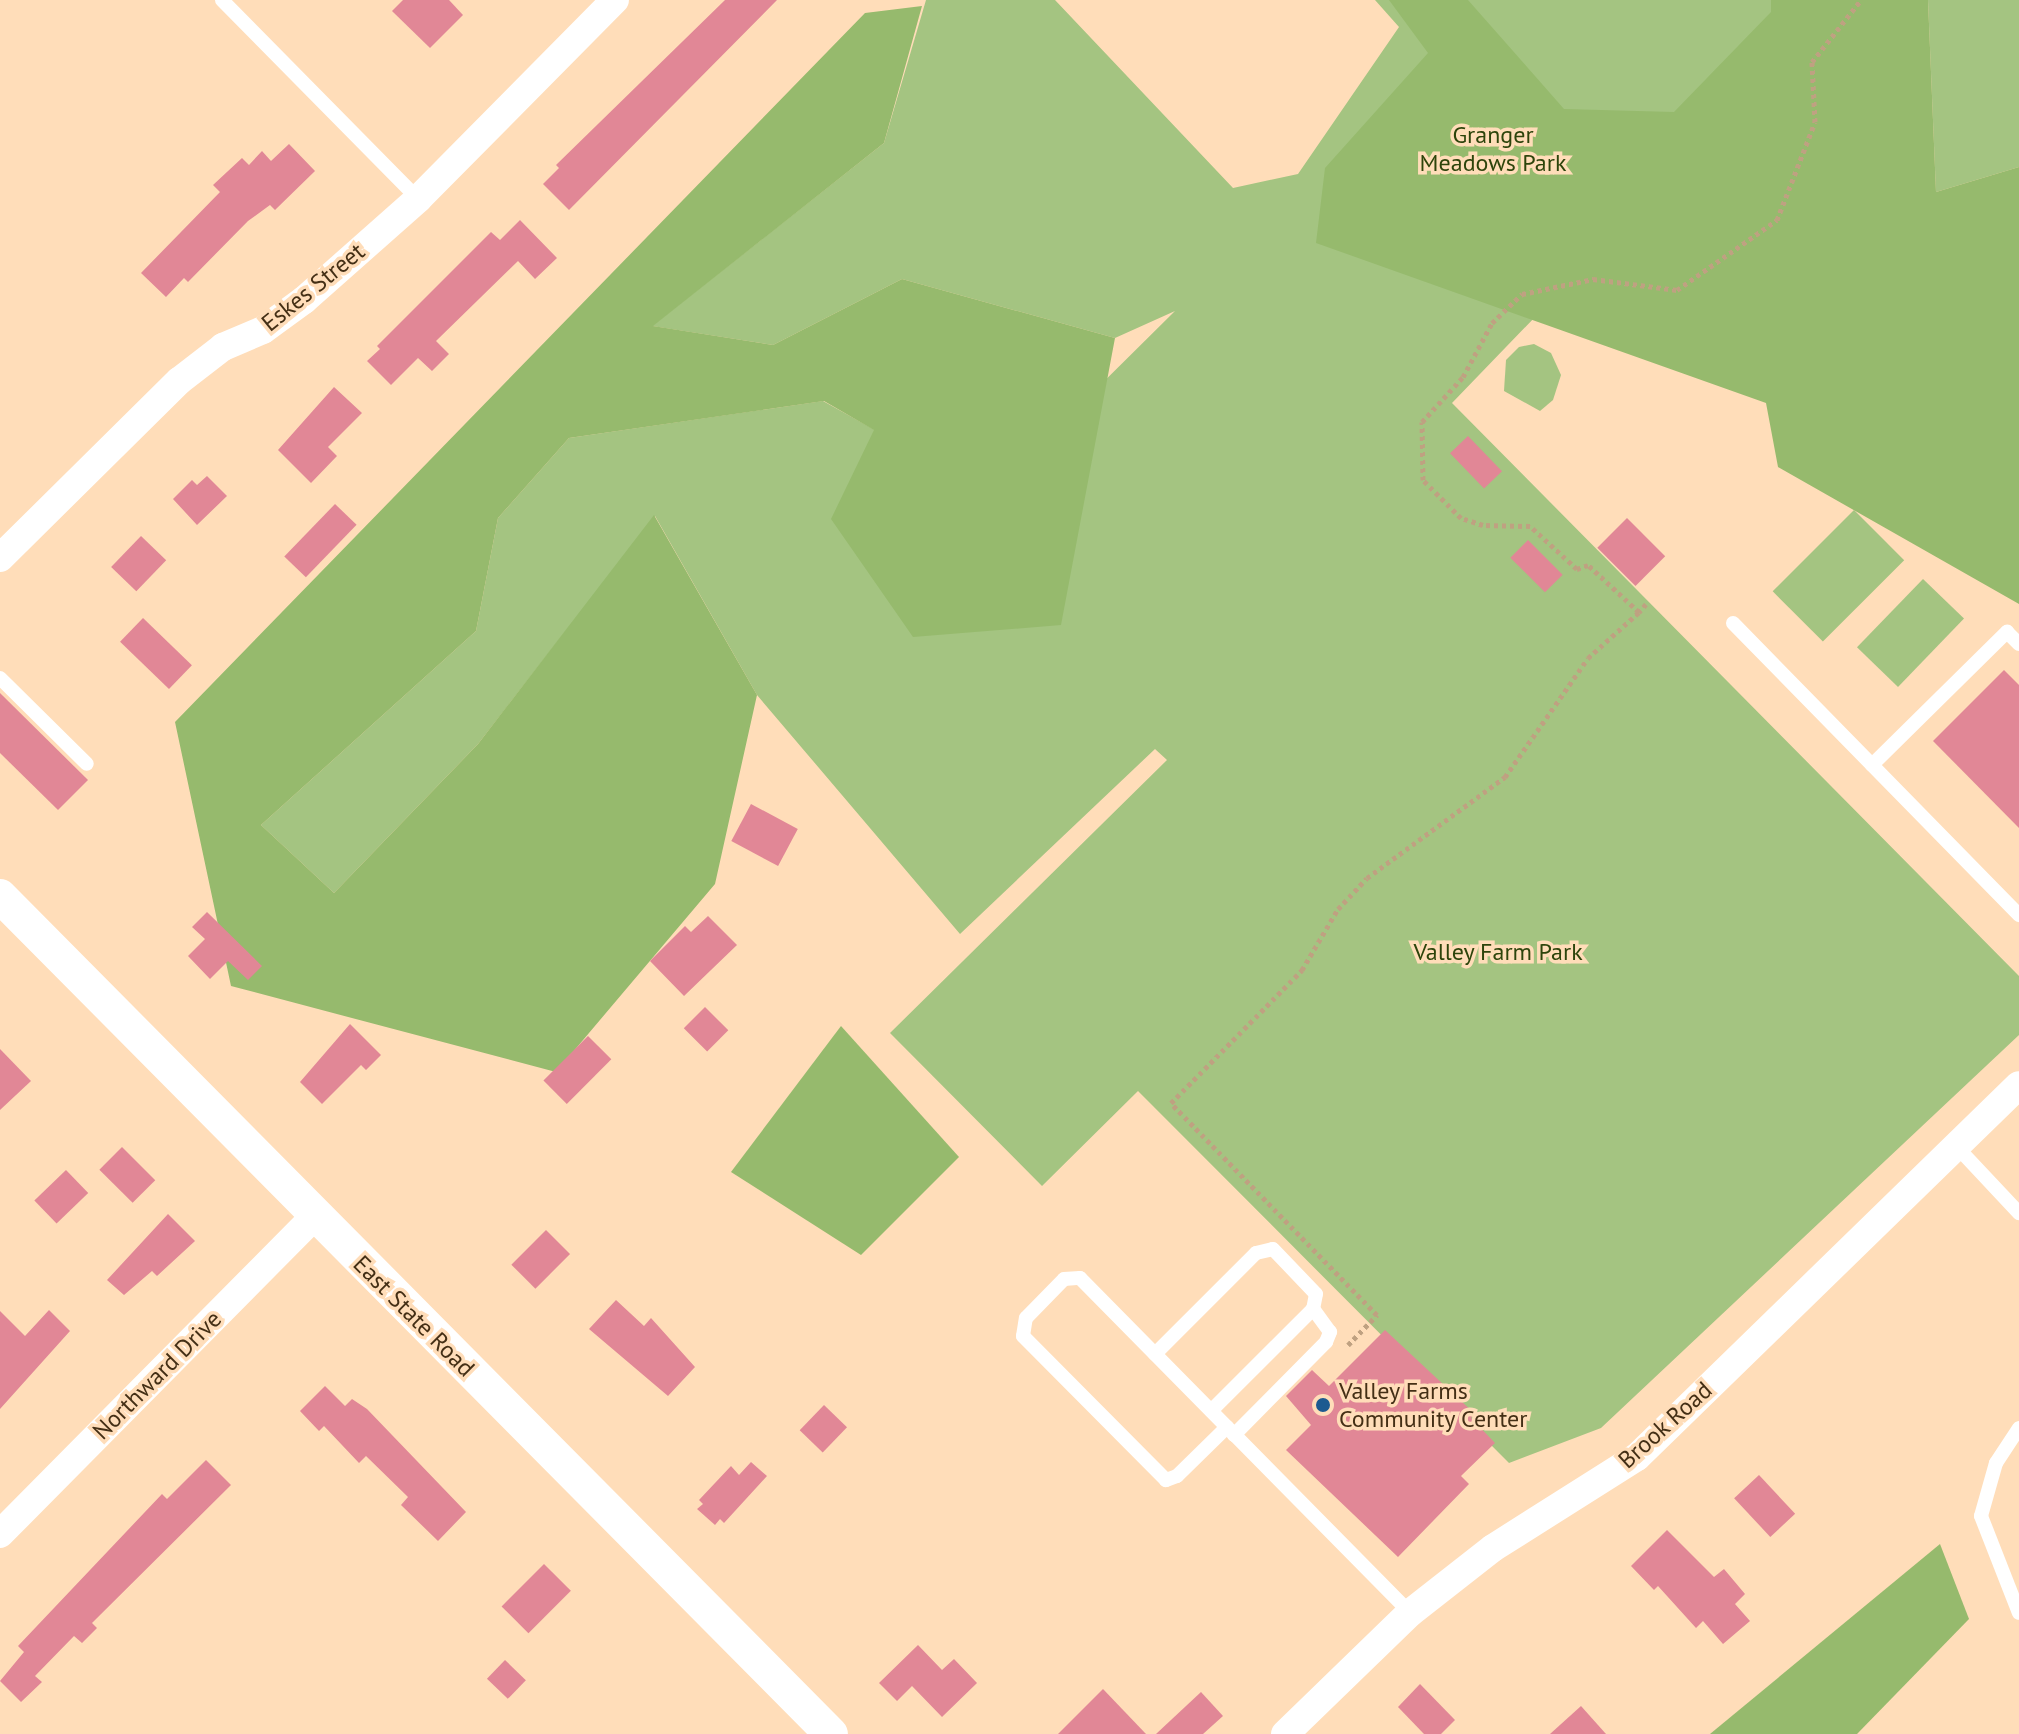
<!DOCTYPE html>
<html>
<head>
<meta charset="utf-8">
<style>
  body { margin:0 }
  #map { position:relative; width:2019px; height:1734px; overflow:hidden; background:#ffddb9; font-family:"PT Sans",sans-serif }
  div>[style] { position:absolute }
  .green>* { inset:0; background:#a4c481; transform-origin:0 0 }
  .forest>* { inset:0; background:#96ba6d }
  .building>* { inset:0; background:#e18796; transform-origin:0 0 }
  .path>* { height:5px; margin-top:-2.5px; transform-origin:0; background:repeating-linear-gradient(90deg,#bfa181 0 4px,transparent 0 8px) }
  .service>* { height:14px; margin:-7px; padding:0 7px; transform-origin:7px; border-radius:7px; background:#fff }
  .minor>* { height:28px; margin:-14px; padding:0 14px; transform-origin:14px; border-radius:14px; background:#fff }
  .tertiary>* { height:34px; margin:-17px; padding:0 17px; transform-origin:17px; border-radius:17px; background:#fff }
  .dots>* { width:22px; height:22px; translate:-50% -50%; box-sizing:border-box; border:4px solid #ffddb9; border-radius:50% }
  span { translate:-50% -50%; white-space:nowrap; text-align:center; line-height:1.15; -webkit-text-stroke:7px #ffddb9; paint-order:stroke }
  .park-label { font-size:24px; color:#2d440b }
  .street-label { font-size:24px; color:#442f15 }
  .poi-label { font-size:24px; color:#442f15 }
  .left { translate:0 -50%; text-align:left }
</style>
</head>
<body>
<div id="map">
  <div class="green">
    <i style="clip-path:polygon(926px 0,1055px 0,1233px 188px,1298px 174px,1399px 27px,1375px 0,1841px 0,1452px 403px,2019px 976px,2019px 1035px,1601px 1428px,1509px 1463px,1138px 1091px,1042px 1186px,890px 1033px,1167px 760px,1155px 749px,960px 934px,757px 695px,655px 516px,478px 744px,334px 893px,261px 825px,476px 631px,498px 518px,569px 438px,823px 401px,875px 430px,946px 538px,1175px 311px,1115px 338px,902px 279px,773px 345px,652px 326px,884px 143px)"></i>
    <i style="clip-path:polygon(1928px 0,2019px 0,2019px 167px,1936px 192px)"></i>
    <i style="clip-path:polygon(1534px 344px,1551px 353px,1561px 375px,1553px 400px,1540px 411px,1504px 391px,1506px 360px,1519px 347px)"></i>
    <i style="left:1854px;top:510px;width:71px;height:115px;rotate:45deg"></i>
    <i style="left:1923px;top:579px;width:57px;height:95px;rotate:44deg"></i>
  </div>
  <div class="forest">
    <i style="clip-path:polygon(1389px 0,1468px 0,1564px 109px,1674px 112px,1771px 12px,1771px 0,1928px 0,1936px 192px,2019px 167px,2019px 604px,1778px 467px,1766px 403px,1316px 243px,1325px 168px,1428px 53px)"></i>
    <i style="clip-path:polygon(922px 6px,884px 143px,653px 326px,773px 345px,902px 279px,1115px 338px,1061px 625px,913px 637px,831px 519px,874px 430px,824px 401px,569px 438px,498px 518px,476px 631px,261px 825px,334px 893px,478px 744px,654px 515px,757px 695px,715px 884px,556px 1072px,231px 986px,175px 722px,865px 13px)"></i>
    <i style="clip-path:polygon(841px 1026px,959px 1157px,861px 1255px,731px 1172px)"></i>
    <i style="clip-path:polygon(1940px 1544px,1969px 1619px,1857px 1734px,1710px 1734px)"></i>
  </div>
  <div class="building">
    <i style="clip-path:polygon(403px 0,449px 0,463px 15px,430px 48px,392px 11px)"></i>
    <i style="clip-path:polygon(725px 0,777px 0,569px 210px,543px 184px,559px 168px,556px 165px)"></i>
    <i style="clip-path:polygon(289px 144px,315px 171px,275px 210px,270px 205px,248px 221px,188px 282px,184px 278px,166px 297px,141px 273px,220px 192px,213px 185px,242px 158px,249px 165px,262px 151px,271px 161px)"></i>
    <i style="clip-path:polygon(520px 220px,557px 258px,535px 279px,518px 261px,436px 341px,449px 354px,432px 371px,418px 358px,391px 385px,367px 361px,380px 349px,377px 346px,491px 232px,500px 240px)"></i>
    <i style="clip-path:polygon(334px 387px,362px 413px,328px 447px,337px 456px,311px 483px,278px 450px)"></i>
    <i style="left:1468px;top:436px;width:49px;height:25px;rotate:46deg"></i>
    <i style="clip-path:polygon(207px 476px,227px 496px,197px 525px,173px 499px,192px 480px,197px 485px)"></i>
    <i style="left:335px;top:504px;width:30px;height:73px;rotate:44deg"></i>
    <i style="left:1627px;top:518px;width:54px;height:42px;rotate:45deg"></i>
    <i style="left:141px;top:536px;width:35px;height:43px;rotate:44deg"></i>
    <i style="left:1528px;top:540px;width:49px;height:25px;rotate:45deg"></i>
    <i style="left:143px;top:618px;width:68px;height:33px;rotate:44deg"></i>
    <i style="clip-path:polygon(2004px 670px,2019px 685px,2019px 828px,1933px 741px)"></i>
    <i style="clip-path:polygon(0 693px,88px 780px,58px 810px,0 753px)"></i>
    <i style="left:751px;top:804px;width:53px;height:42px;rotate:28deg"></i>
    <i style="clip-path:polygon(207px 912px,262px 966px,248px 980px,228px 961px,210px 979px,188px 956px,205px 939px,192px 927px)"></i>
    <i style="clip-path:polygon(708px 916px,737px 945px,684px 996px,650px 961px,685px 926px,691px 932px)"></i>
    <i style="left:705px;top:1007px;width:33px;height:30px;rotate:45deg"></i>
    <i style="clip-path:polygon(350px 1024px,381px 1055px,366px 1070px,361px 1065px,322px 1104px,300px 1082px)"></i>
    <i style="left:588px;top:1036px;width:33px;height:63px;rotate:45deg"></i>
    <i style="clip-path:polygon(0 1049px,31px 1081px,0 1110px)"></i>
    <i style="left:122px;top:1147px;width:47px;height:32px;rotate:45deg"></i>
    <i style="left:66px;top:1170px;width:32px;height:44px;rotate:46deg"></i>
    <i style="clip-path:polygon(168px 1214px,195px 1241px,157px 1276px,152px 1271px,124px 1295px,107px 1280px)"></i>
    <i style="left:546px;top:1230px;width:34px;height:49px;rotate:45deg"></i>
    <i style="clip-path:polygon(616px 1300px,644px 1326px,651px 1318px,695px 1367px,668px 1396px,589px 1329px)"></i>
    <i style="clip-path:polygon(49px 1310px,70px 1331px,0 1409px,0 1311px,25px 1336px)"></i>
    <i style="clip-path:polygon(1385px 1330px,1475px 1414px,1471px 1418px,1495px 1443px,1461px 1476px,1469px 1484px,1398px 1557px,1286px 1450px,1311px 1425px,1286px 1396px,1312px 1370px,1329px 1386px)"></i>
    <i style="clip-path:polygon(325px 1386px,345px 1406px,352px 1399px,367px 1409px,466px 1512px,438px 1541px,401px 1505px,408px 1497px,366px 1456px,359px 1463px,324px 1426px,319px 1431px,300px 1411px)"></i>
    <i style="left:824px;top:1405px;width:32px;height:35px;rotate:44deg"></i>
    <i style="clip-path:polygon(206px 1460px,231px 1485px,92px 1623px,97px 1628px,82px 1643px,74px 1636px,35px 1676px,42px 1682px,21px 1702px,0 1681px,24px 1652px,18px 1646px,162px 1494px,167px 1499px)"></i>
    <i style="clip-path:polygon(751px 1462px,767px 1476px,724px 1523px,720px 1519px,715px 1525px,697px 1509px,703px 1504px,699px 1500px,731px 1466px,739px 1475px)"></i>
    <i style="left:1759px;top:1475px;width:53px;height:34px;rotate:47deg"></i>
    <i style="clip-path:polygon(1667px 1530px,1714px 1577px,1724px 1569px,1745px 1594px,1735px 1604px,1750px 1621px,1723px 1644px,1703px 1621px,1696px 1628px,1658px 1586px,1654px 1590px,1631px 1566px)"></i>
    <i style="left:544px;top:1564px;width:38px;height:60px;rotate:45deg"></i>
    <i style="clip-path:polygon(918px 1645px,942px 1670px,954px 1659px,977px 1683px,942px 1717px,912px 1686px,897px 1701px,879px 1683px)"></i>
    <i style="left:505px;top:1660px;width:29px;height:26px;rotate:44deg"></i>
    <i style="clip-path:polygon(1420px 1684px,1455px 1720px,1441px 1734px,1424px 1734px,1398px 1707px)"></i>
    <i style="clip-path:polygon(1103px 1689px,1146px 1734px,1058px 1734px)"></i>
    <i style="clip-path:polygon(1201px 1692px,1223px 1716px,1203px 1734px,1156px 1734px)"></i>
    <i style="clip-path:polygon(1581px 1706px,1606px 1734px,1550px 1734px)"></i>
  </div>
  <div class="path">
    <i style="left:1646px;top:604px;width:11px;rotate:131deg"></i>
    <i style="left:1639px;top:612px;width:69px;rotate:-137.3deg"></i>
    <i style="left:1588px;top:565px;width:12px;rotate:160deg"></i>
    <i style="left:1577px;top:569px;width:64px;rotate:-137.5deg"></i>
    <i style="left:1530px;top:526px;width:47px;rotate:-178.8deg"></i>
    <i style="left:1483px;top:525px;width:23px;rotate:-162deg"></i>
    <i style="left:1461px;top:518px;width:54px;rotate:-135deg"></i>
    <i style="left:1423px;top:480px;width:58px;rotate:-91deg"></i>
    <i style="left:1422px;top:422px;width:61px;rotate:-47.7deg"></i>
    <i style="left:1463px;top:377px;width:61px;rotate:-61.8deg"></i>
    <i style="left:1492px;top:323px;width:42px;rotate:-44deg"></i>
    <i style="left:1522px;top:294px;width:73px;rotate:-11.9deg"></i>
    <i style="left:1593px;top:279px;width:85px;rotate:7.5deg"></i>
    <i style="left:1677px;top:290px;width:122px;rotate:-35deg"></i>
    <i style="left:1777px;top:220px;width:105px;rotate:-68.8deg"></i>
    <i style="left:1815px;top:122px;width:60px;rotate:-92.9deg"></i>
    <i style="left:1812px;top:62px;width:79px;rotate:-51.7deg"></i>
    <i style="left:1348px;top:1345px;width:42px;rotate:-46deg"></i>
    <i style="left:1377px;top:1315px;width:296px;rotate:-134.2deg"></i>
    <i style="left:1171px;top:1103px;width:187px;rotate:-45.4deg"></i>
    <i style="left:1302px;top:970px;width:71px;rotate:-59.5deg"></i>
    <i style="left:1338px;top:909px;width:42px;rotate:-46.9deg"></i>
    <i style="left:1367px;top:878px;width:171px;rotate:-36.2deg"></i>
    <i style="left:1505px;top:777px;width:145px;rotate:-55.1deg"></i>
    <i style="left:1588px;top:658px;width:69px;rotate:-42deg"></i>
  </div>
  <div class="service">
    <i style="left:222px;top:0;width:279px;rotate:45.4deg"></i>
    <i style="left:1733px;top:623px;width:409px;rotate:45.6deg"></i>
    <i style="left:0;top:678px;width:122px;rotate:44.7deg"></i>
    <i style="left:1872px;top:765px;width:190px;rotate:-44.6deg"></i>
    <i style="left:2007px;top:632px;width:17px;rotate:45deg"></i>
    <i style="left:1957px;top:1147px;width:91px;rotate:46.8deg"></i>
    <i style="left:1155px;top:1354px;width:143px;rotate:-45deg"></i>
    <i style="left:1256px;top:1253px;width:17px;rotate:-13deg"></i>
    <i style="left:1273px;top:1249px;width:62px;rotate:46.3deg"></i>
    <i style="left:1316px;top:1294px;width:15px;rotate:101deg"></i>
    <i style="left:1313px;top:1309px;width:144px;rotate:135deg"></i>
    <i style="left:1227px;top:1427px;width:70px;rotate:135.6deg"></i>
    <i style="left:1177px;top:1476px;width:12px;rotate:160deg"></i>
    <i style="left:1166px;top:1480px;width:203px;rotate:-134.8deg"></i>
    <i style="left:1023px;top:1336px;width:18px;rotate:-81deg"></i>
    <i style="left:1026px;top:1318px;width:54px;rotate:-45.7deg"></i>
    <i style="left:1064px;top:1279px;width:16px;rotate:-4deg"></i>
    <i style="left:1080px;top:1278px;width:470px;rotate:45.4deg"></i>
    <i style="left:2019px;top:1428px;width:42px;rotate:123.3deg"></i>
    <i style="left:1996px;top:1463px;width:55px;rotate:105.8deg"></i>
    <i style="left:1981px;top:1516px;width:104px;rotate:68.6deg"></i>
    <i style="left:1234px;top:1435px;width:131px;rotate:-45.3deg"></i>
    <i style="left:1326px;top:1342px;width:11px;rotate:-68deg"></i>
    <i style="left:1330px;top:1332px;width:29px;rotate:-126deg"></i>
  </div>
  <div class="minor">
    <i style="left:0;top:558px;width:252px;rotate:-44.7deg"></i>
    <i style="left:179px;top:381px;width:56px;rotate:-37.7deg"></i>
    <i style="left:223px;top:347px;width:43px;rotate:-23deg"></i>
    <i style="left:263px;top:330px;width:51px;rotate:-36.2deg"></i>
    <i style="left:304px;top:300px;width:152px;rotate:-41.5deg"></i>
    <i style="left:418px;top:199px;width:280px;rotate:-45.3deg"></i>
    <i style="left:0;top:1534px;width:448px;rotate:-45.3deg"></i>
    <i style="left:1285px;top:1734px;width:174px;rotate:-44.1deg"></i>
    <i style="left:1410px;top:1613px;width:105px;rotate:-38.1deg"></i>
    <i style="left:1493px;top:1548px;width:170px;rotate:-32.3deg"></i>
    <i style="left:1637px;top:1457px;width:533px;rotate:-44.24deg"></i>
  </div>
  <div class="tertiary">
    <i style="left:0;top:896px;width:1180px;rotate:45.24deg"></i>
  </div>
  <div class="dots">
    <i style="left:1323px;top:1405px;background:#1d5a90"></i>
  </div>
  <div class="park-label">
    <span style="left:1493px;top:149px">Granger<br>Meadows Park</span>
    <span style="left:1498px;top:952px">Valley Farm Park</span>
  </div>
  <div class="street-label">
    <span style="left:313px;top:287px;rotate:-39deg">Eskes Street</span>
    <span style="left:414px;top:1316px;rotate:45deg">East State Road</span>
    <span style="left:157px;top:1375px;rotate:-45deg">Northward Drive</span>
    <span style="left:1665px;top:1425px;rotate:-42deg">Brook Road</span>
  </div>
  <div class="poi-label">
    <span class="left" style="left:1339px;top:1405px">Valley Farms<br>Community Center</span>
  </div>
</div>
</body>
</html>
